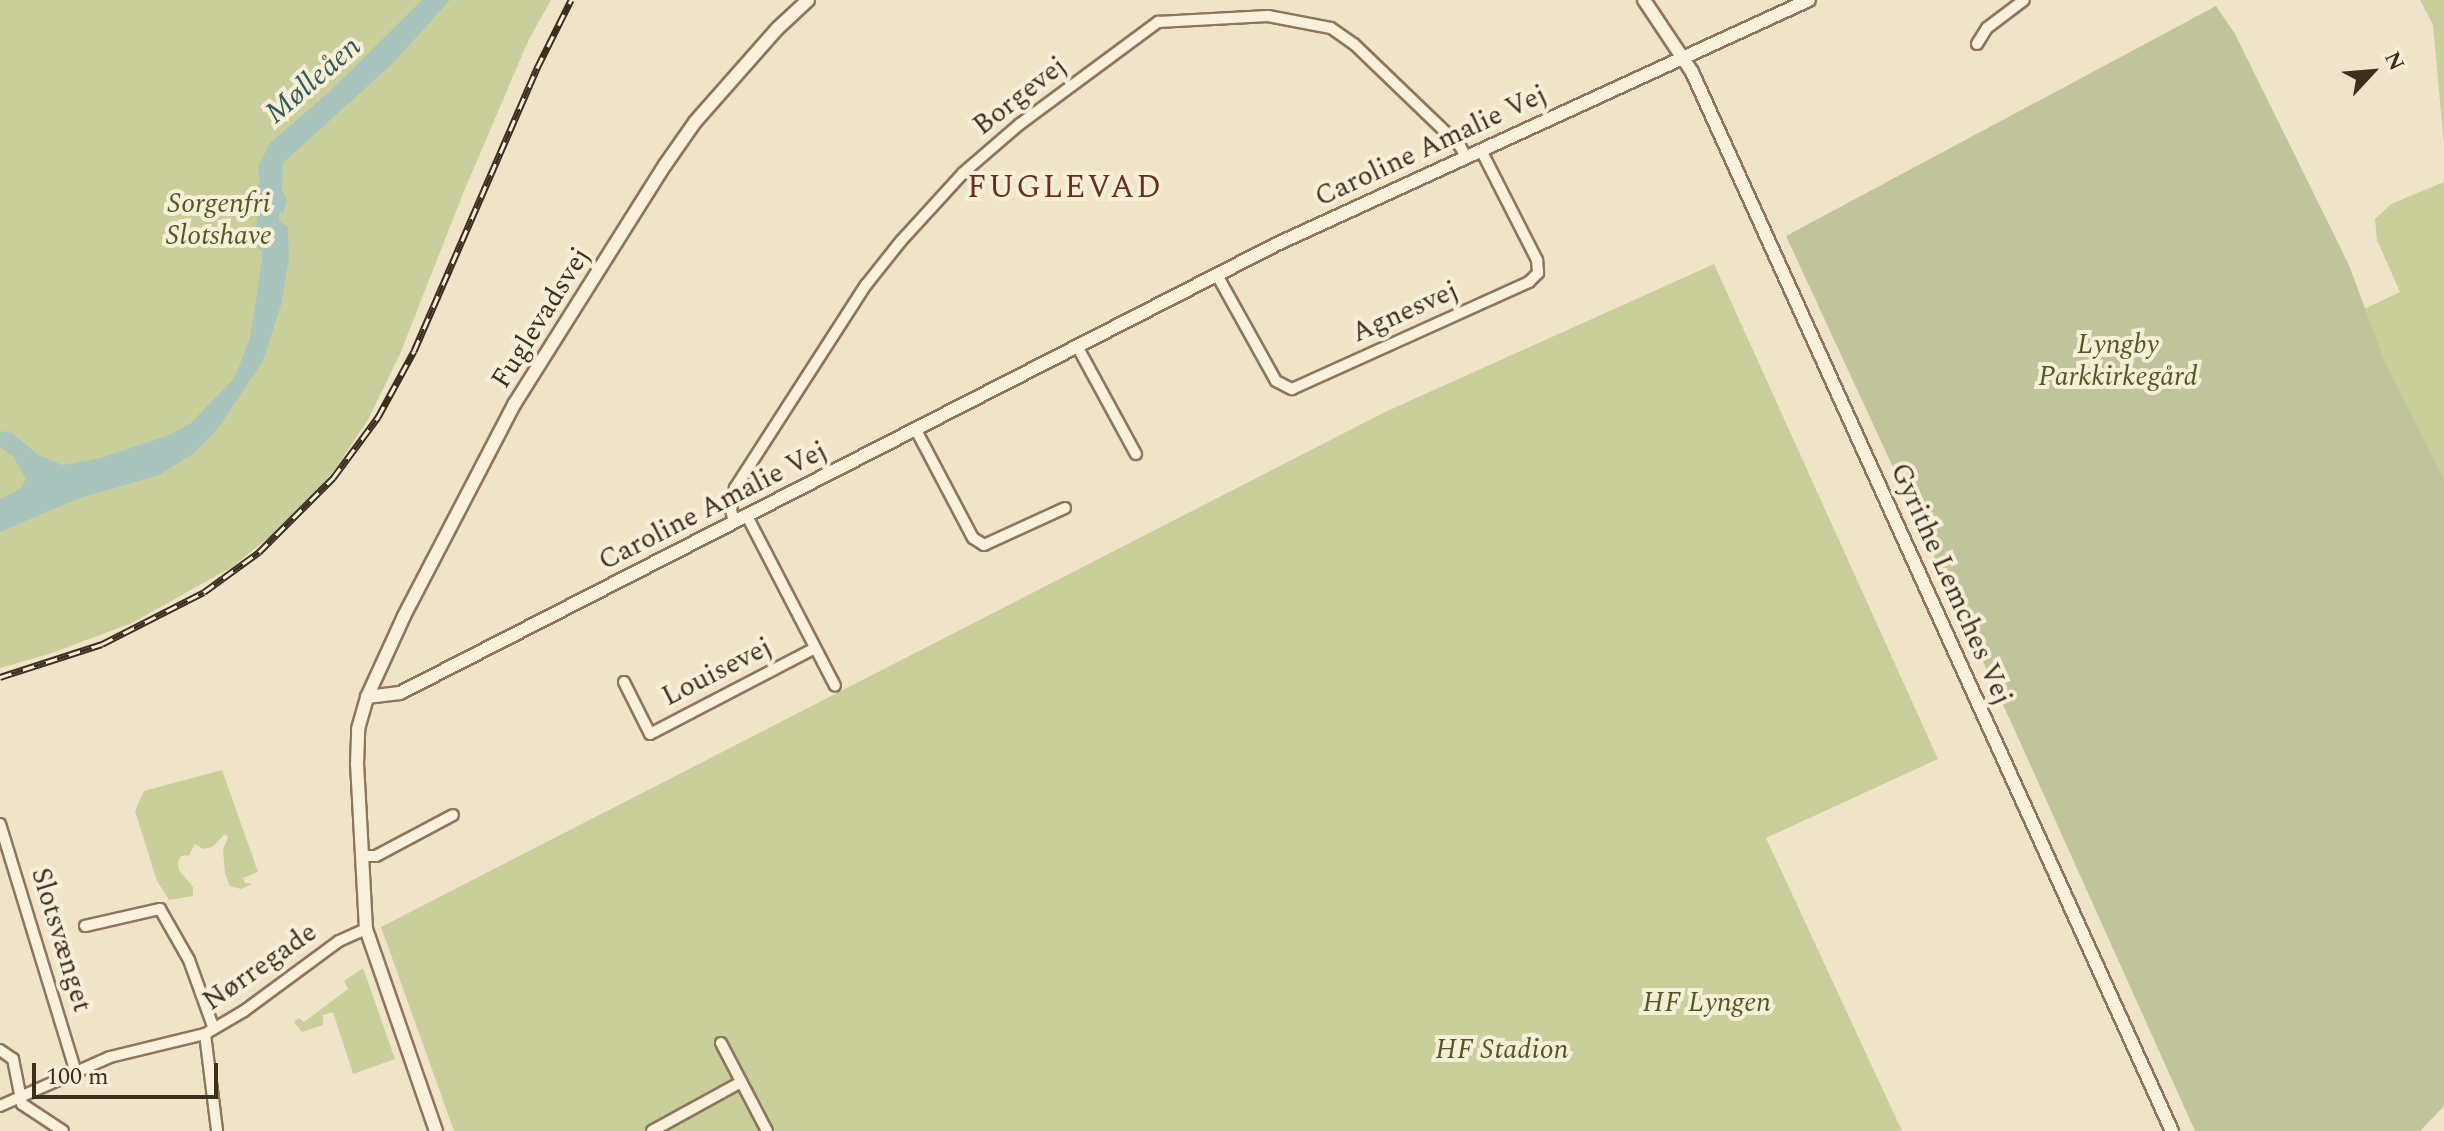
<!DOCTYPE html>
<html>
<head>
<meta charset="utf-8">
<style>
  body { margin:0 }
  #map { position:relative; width:2444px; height:1131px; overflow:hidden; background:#f0e4c8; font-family:Spectral,serif }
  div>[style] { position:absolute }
  .green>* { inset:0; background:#c9cf9b }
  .cemetery>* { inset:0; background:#bfc49a }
  .water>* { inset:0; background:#a9c4bc }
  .river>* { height:22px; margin:-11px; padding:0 11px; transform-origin:11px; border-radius:11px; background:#a9c4bc }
  .roads { filter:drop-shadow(2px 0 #8d765c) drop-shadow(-2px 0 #8d765c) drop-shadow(0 2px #8d765c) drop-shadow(0 -2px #8d765c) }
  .minor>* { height:10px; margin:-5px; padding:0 5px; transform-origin:5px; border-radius:5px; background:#faf1dc }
  .tertiary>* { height:12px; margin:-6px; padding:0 6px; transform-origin:6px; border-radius:6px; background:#faf1dc }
  .rail>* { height:7px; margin-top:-3.5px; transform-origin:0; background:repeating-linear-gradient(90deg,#f7eed8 0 12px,#3d2e20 0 24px); box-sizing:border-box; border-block:2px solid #3d2e20 }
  span { translate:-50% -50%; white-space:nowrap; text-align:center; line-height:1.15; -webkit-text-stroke:8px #f7eed8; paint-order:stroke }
  .street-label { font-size:28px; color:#3d2e20 }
  .park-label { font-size:28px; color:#4d5a26; font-style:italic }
  .water-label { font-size:30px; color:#2f5d5a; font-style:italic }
  .quarter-label { font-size:32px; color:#6b2e1e; letter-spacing:2px }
  .north { position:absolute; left:2332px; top:32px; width:80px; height:80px; -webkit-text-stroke:6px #f7eed8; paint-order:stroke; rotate:64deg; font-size:22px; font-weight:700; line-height:32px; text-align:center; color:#3d2e20 }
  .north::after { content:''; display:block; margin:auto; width:28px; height:36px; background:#3d2e20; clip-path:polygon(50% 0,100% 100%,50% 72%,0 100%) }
  .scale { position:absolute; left:32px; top:1063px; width:186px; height:36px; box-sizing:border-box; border:4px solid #3d2e20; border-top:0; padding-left:10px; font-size:24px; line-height:28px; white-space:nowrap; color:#3d2e20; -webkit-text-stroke:6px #f7eed8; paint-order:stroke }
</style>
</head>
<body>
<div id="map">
  <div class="green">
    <i style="clip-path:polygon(0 0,551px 0,529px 39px,464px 191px,400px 354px,369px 418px,336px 468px,297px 515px,232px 567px,132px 623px,49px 654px,0 668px)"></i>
    <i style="clip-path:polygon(2420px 0,2444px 0,2444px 146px,2433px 25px)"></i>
    <i style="clip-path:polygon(2444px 182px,2444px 743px,2360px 311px,2400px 292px,2377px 240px,2375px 219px,2391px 204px)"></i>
    <i style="clip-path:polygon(1714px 264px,1938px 759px,1766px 838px,1902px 1131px,454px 1131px,381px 927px,1385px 412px)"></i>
    <i style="clip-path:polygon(222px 770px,258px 872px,243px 878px,245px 883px,252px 884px,241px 889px,230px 886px,225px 874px,223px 850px,228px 837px,225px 834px,212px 847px,203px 849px,195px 844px,189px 855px,181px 856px,178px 862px,179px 870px,193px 887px,193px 896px,169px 900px,157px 881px,135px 811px,144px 791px)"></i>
    <i style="clip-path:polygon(363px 968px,395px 1059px,353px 1074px,333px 1012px,323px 1015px,323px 1025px,302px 1032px,294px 1022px,299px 1018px,304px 1022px,348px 989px,344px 981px)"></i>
  </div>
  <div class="cemetery">
    <i style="clip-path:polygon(2216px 6px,2235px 34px,2349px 265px,2384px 360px,2444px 479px,2444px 1106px,2420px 1131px,2195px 1131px,2016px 733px,1786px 236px)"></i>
  </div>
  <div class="water">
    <i style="clip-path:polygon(422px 0,450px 0,393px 63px,283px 163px,278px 181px,287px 200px,283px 214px,256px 191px,260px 181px,258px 167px,270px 143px,327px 94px)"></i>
    <i style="clip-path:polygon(255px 200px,288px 228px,289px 259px,281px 305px,263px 361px,216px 431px,193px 454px,159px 475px,77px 499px,0 532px,0 499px,20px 489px,26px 479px,13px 456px,0 447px,0 431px,12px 433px,37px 454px,62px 465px,100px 458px,169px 435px,191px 423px,235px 377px,250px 338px,262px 260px,261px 226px)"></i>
  </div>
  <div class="river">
    <i style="left:266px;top:241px;width:69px;rotate:-85deg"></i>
  </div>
  <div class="roads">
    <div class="minor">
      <i style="left:1977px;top:44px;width:19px;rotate:-58deg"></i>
      <i style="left:1987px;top:28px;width:46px;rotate:-37.1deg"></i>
      <i style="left:1217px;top:275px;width:121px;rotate:60.9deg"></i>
      <i style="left:1276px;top:381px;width:18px;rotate:27deg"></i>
      <i style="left:1292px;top:389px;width:260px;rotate:-24.3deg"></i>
      <i style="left:1529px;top:282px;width:13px;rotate:-45deg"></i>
      <i style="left:1538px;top:273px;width:13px;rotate:-94deg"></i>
      <i style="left:1537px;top:260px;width:123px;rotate:-117deg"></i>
      <i style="left:1077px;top:346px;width:123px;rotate:61.4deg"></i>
      <i style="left:916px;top:430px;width:122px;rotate:62.2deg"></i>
      <i style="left:973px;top:538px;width:13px;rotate:32deg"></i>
      <i style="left:984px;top:545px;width:89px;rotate:-24.6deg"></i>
      <i style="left:747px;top:516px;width:191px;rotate:62.6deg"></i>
      <i style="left:734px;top:522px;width:12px;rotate:-104deg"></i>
      <i style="left:731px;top:510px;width:22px;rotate:-80deg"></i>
      <i style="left:735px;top:488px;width:242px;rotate:-57.2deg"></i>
      <i style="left:866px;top:285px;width:56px;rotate:-51.5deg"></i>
      <i style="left:901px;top:241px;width:92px;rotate:-47.6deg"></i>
      <i style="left:963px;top:173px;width:75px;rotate:-40.7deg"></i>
      <i style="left:1020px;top:124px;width:172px;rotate:-36.5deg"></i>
      <i style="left:1158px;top:22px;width:110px;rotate:-3.1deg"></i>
      <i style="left:1268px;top:16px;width:64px;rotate:10.8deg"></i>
      <i style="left:1331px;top:28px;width:28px;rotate:35deg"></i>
      <i style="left:1354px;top:44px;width:147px;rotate:43.9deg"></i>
      <i style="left:1460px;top:146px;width:13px;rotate:61deg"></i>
      <i style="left:624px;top:682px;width:58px;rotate:63.4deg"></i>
      <i style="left:650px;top:734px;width:186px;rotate:-27.5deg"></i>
      <i style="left:0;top:824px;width:257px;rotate:73deg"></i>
      <i style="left:364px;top:856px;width:12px"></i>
      <i style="left:376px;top:856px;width:87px;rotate:-28deg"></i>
      <i style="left:85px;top:926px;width:77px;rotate:-12.8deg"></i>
      <i style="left:160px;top:909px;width:59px;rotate:60.4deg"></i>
      <i style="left:189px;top:960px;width:73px;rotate:70.1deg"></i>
      <i style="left:205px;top:1034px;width:98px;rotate:82.9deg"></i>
      <i style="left:721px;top:1043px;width:99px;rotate:62.4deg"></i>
      <i style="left:0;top:1050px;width:16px;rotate:35deg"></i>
      <i style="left:13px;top:1059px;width:46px;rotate:78.7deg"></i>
      <i style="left:22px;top:1104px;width:49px;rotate:33.4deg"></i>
      <i style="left:0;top:1106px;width:120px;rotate:-24deg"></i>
      <i style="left:110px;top:1057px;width:98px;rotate:-13.6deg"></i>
      <i style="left:205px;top:1034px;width:45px;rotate:-30.5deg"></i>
      <i style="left:244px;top:1011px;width:118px;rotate:-36.4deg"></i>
      <i style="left:339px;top:941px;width:30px;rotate:-24deg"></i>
      <i style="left:652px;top:1131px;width:102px;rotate:-28.8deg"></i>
    </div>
    <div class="tertiary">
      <i style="left:1644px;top:0;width:87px;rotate:56.3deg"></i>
      <i style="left:1692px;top:72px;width:1163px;rotate:65.62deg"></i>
      <i style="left:367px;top:697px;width:33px;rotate:-7deg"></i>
      <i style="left:400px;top:693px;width:985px;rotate:-27.11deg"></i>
      <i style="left:1277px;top:244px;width:585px;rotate:-24.64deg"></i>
      <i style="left:436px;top:1131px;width:214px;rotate:-109.1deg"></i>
      <i style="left:366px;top:929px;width:164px;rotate:-93.1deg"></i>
      <i style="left:357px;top:765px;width:36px;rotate:-88deg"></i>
      <i style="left:358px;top:729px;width:33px;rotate:-74deg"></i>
      <i style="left:367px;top:697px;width:89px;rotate:-65.4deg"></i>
      <i style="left:404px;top:616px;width:240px;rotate:-62.5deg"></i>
      <i style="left:515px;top:403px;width:281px;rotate:-57.8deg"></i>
      <i style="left:665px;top:165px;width:52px;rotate:-55.1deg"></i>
      <i style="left:695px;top:122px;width:125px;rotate:-48.6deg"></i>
      <i style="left:778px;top:28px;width:41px;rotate:-43deg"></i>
    </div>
  </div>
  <div class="rail">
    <i style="left:0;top:677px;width:107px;rotate:-17.9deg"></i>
    <i style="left:102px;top:644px;width:114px;rotate:-27deg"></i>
    <i style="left:204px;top:592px;width:68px;rotate:-36deg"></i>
    <i style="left:259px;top:552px;width:105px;rotate:-45deg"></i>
    <i style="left:333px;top:478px;width:76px;rotate:-53.6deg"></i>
    <i style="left:378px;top:417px;width:75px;rotate:-61.4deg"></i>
    <i style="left:414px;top:351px;width:309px;rotate:-66.5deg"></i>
    <i style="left:537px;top:68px;width:76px;rotate:-63.4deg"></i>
  </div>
  <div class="street-label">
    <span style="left:1020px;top:96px;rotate:-38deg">Borgevej</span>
    <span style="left:1431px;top:146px;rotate:-25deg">Caroline Amalie Vej</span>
    <span style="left:1405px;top:312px;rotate:-24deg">Agnesvej</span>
    <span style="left:541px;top:318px;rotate:-58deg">Fuglevadsvej</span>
    <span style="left:713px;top:506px;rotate:-27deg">Caroline Amalie Vej</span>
    <span style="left:1951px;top:584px;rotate:66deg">Gyrithe Lemches Vej</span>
    <span style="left:717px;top:672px;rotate:-27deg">Louisevej</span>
    <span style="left:61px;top:940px;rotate:73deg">Slotsvænget</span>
    <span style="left:260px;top:967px;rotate:-35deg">Nørregade</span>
  </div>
  <div class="park-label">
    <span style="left:219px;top:220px">Sorgenfri<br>Slotshave</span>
    <span style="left:2118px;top:361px">Lyngby<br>Parkkirkegård</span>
    <span style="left:1707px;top:1003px">HF Lyngen</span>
    <span style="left:1502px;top:1050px">HF Stadion</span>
  </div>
  <div class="water-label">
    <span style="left:313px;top:80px;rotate:-41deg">Mølleåen</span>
  </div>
  <div class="quarter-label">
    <span style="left:1065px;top:188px">FUGLEVAD</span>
  </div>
  <div class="north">N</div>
  <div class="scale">100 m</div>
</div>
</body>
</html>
